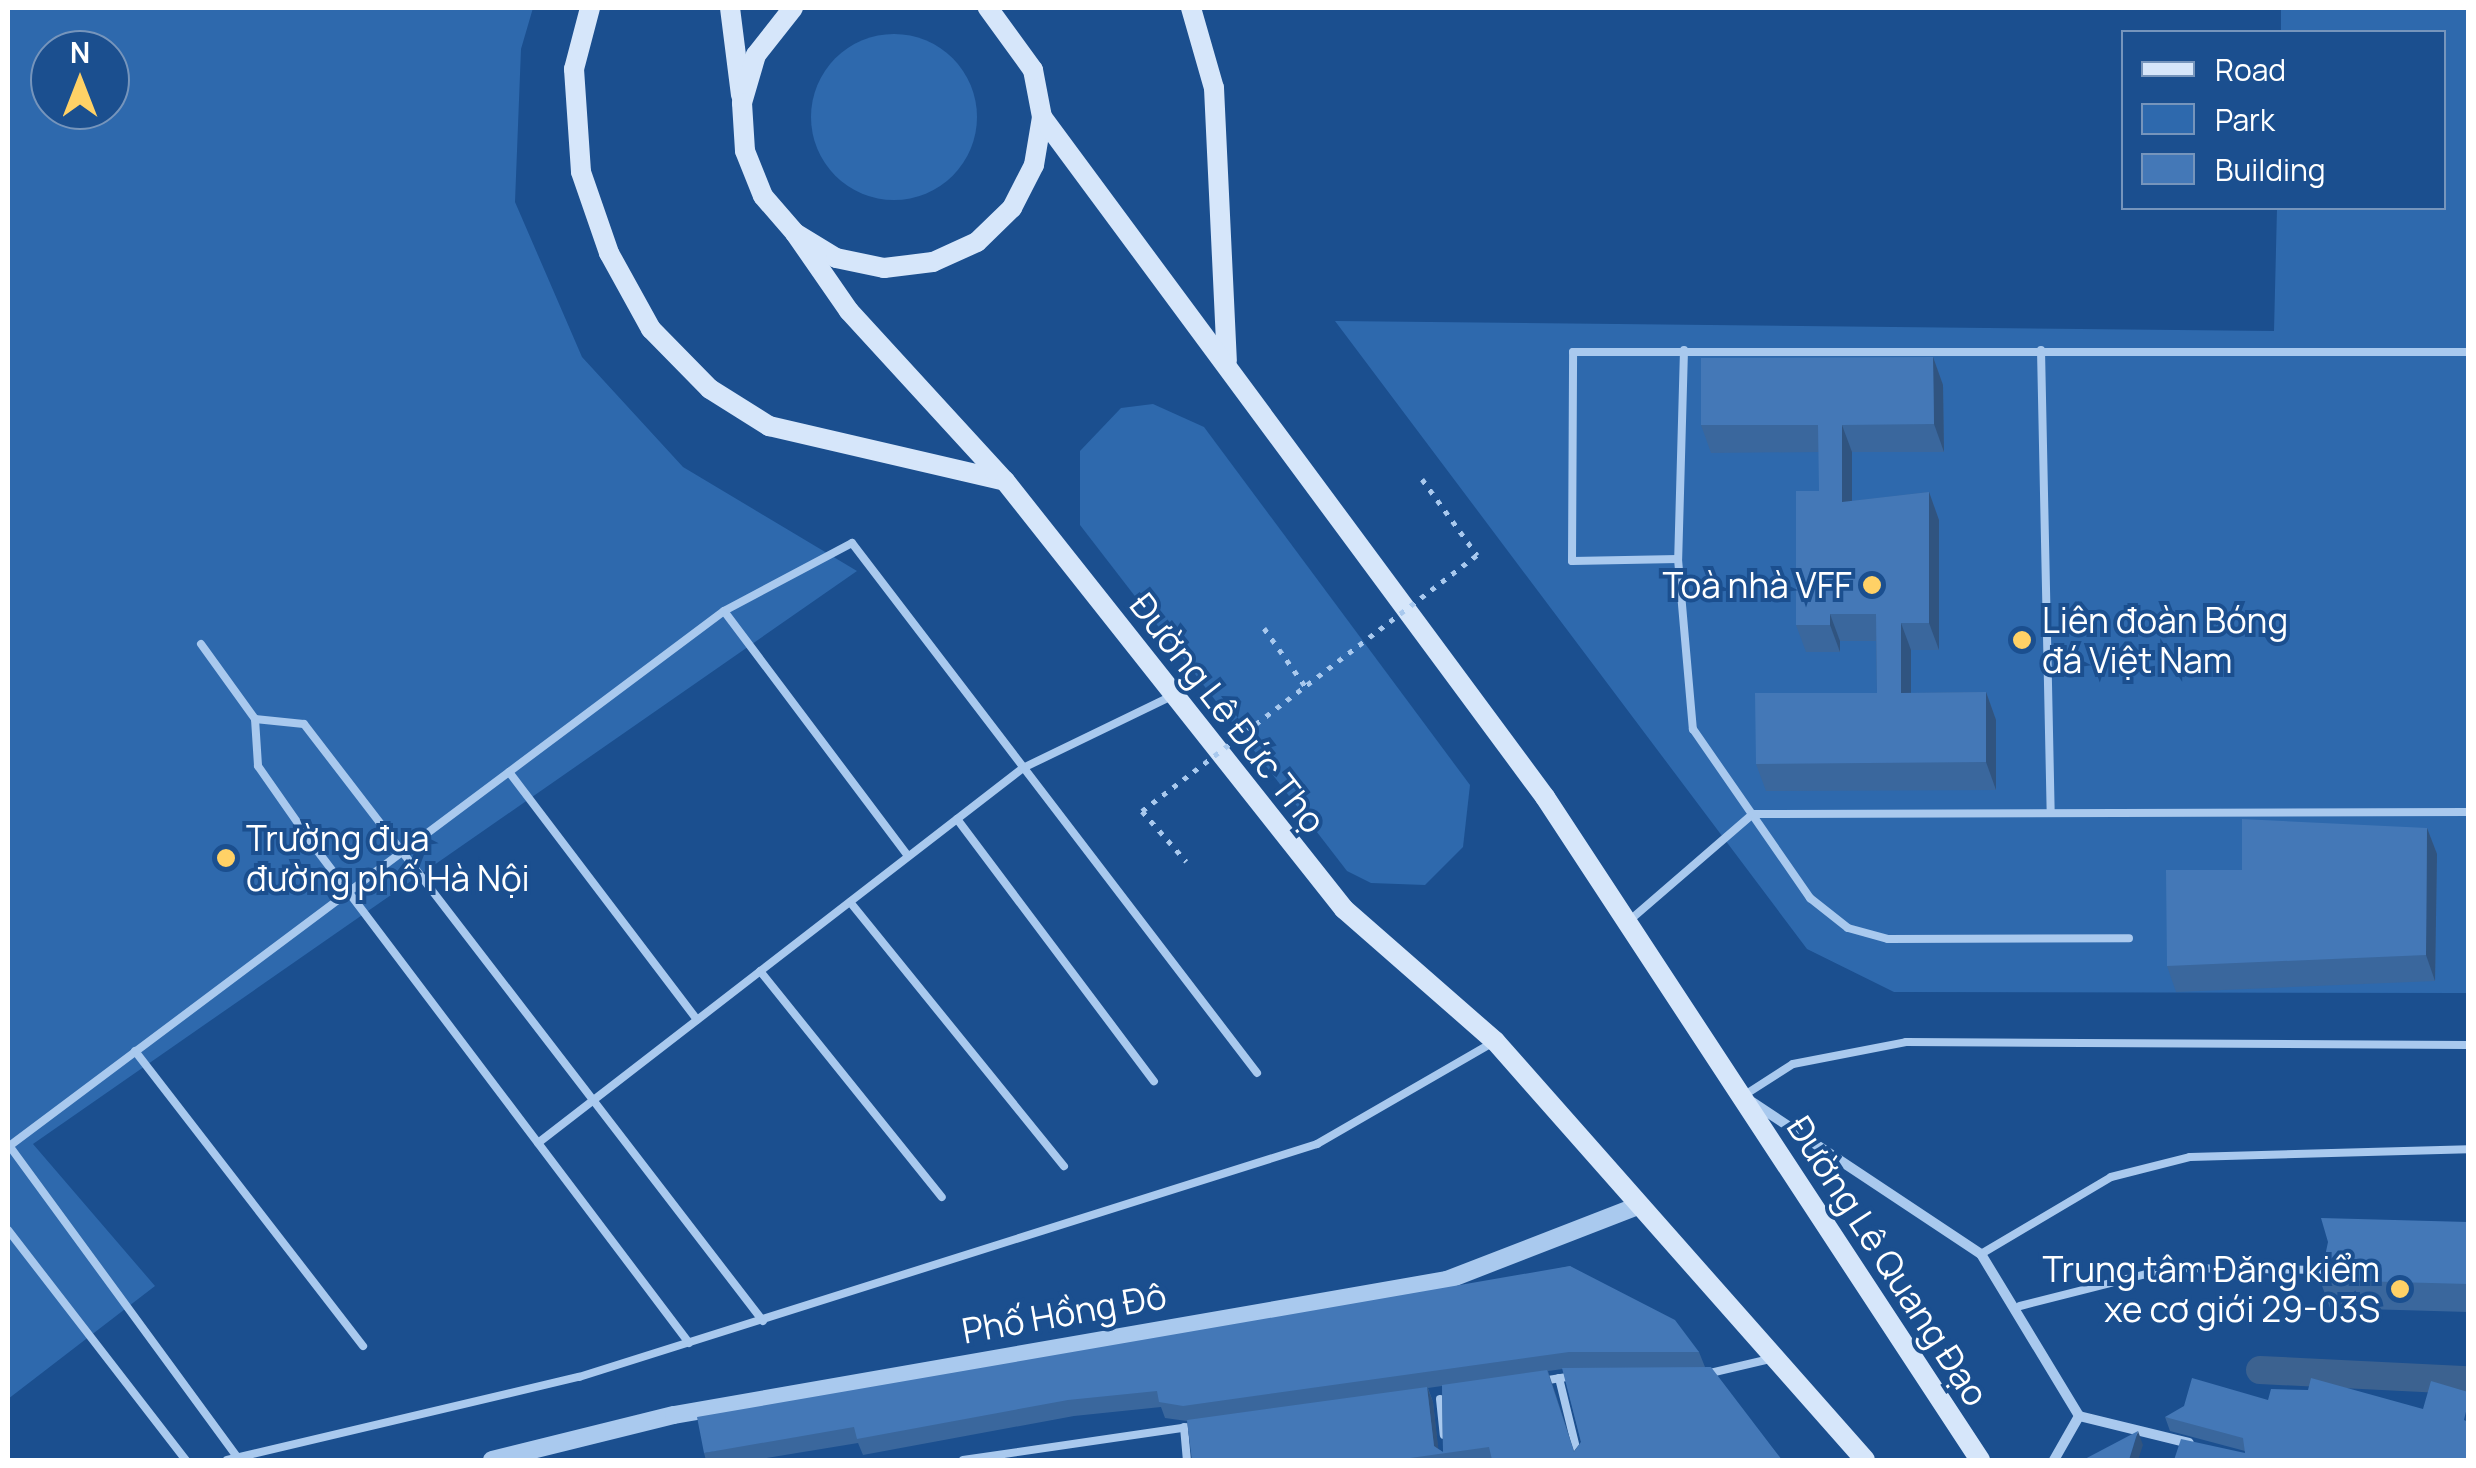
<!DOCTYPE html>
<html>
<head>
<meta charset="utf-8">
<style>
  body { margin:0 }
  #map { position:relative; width:2476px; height:1468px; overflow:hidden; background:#1b4f8f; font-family:Manrope,sans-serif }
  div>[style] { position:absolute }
  .green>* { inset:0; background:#2e69ad }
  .round { border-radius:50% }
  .canal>* { height:28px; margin:-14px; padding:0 14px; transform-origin:14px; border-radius:14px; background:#3c6290 }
  .path>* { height:5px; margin-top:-2.5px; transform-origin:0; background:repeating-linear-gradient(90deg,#a9c9ee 0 5px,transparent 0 13px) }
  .service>* { height:8px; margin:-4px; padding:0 4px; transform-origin:4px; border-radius:4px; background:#a9c9ee }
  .minor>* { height:10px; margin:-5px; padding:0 5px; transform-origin:5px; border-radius:5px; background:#a9c9ee }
  .tertiary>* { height:18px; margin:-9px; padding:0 9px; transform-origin:9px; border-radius:9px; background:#a9c9ee }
  .secondary>* { height:20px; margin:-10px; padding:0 10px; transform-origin:10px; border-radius:10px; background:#d6e6fa }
  .path-bridge>* { height:5px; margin-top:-2.5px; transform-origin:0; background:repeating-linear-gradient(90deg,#a9c9ee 0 5px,transparent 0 13px) }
  .wall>* { inset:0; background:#3a679d }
  .shaded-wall>* { inset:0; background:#305480 }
  .building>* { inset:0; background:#4478b7 }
  .dots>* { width:28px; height:28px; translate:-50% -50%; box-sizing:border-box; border:5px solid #1b4f8f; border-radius:50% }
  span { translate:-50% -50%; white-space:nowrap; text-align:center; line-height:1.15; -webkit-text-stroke:8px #1b4f8f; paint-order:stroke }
  .poi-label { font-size:35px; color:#fff }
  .right { translate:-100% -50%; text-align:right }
  .left { translate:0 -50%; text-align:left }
  .street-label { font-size:35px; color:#fff }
  .frame { position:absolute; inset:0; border:10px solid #fff; pointer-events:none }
  .legend { position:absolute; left:2121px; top:30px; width:325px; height:180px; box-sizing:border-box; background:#1b4f8f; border:2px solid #7695bc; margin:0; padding:12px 18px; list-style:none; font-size:30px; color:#fff }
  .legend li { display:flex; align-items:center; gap:20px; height:50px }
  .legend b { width:50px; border:2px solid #7695bc }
  .north { position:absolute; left:30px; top:30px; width:100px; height:100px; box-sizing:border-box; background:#1b4f8f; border:2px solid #7695bc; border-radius:50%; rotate:0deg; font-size:28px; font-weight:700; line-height:40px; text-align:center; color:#fff }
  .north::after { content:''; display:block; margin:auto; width:35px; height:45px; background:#ffd166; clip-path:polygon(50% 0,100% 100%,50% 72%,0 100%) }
</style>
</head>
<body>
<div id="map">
  <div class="green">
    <i style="clip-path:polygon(evenodd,8px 8px,533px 8px,521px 49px,515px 202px,582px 357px,683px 467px,857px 571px,33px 1144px,155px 1286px,8px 1399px,8px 8px,50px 50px,110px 50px,110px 110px,50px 110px,50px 50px)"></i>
    <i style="clip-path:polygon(2281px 8px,2468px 8px,2468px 993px,1894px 992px,1807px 949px,1335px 321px,2274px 331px,2277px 208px,2444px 208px,2444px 32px,2281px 32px)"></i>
    <i class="round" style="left:811px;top:34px;width:166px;height:166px"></i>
    <i style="clip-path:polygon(1153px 404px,1204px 427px,1470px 785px,1463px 847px,1425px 885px,1371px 883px,1347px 871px,1080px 525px,1080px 451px,1121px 408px)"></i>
  </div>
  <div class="canal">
    <i style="left:2260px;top:1370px;width:208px;rotate:2.8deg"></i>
  </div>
  <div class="path">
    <i style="left:1422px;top:479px;width:94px;rotate:54.1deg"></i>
    <i style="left:1264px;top:628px;width:71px;rotate:54.7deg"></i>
    <i style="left:1142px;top:811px;width:67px;rotate:48.7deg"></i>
  </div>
  <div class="service">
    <i style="left:1684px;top:350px;width:209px;rotate:91.6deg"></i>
    <i style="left:1678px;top:559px;width:171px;rotate:85deg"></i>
    <i style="left:1693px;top:729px;width:206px;rotate:55.3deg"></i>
    <i style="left:1810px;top:898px;width:48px;rotate:38.3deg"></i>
    <i style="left:1848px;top:928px;width:41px;rotate:15.4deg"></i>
    <i style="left:1888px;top:939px;width:241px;rotate:-0.2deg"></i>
    <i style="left:2041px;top:350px;width:463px;rotate:88.8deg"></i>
    <i style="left:1678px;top:559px;width:106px;rotate:178.9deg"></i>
    <i style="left:1572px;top:561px;width:209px;rotate:-89.7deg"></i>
    <i style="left:1573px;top:352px;width:895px"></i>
    <i style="left:724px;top:611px;width:306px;rotate:53.1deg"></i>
    <i style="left:201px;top:644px;width:92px;rotate:54.2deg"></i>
    <i style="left:255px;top:719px;width:47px;rotate:86.3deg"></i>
    <i style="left:258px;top:766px;width:101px;rotate:55.1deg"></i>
    <i style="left:316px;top:849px;width:619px;rotate:52.94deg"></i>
    <i style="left:255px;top:719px;width:49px;rotate:5.8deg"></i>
    <i style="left:304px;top:724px;width:753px;rotate:52.45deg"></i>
    <i style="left:509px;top:772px;width:311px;rotate:52.8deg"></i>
    <i style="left:957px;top:819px;width:328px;rotate:53.1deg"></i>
    <i style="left:850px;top:902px;width:340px;rotate:51deg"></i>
    <i style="left:1630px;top:920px;width:162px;rotate:-40.8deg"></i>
    <i style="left:1753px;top:814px;width:715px;rotate:-0.16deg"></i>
    <i style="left:760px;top:971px;width:290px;rotate:51.2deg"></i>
    <i style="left:135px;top:1051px;width:373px;rotate:52.3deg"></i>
    <i style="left:1743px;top:1096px;width:59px;rotate:-32.6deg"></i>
    <i style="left:1793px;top:1064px;width:115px;rotate:-11deg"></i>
    <i style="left:1906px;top:1042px;width:562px;rotate:0.31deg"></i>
    <i style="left:538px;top:1143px;width:613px;rotate:-37.71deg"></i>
    <i style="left:1023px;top:768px;width:165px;rotate:-25.8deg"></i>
    <i style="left:8px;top:1144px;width:386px;rotate:53.8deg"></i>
    <i style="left:8px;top:1147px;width:894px;rotate:-36.82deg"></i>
    <i style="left:724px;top:611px;width:145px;rotate:-28deg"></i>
    <i style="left:852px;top:543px;width:667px;rotate:52.61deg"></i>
    <i style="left:8px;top:1230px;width:291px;rotate:52.3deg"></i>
    <i style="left:1981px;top:1254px;width:151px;rotate:-30.6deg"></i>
    <i style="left:2111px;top:1177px;width:81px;rotate:-14.2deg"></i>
    <i style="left:2190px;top:1157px;width:278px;rotate:-1.6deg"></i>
    <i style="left:2020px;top:1306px;width:155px;rotate:-14.2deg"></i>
    <i style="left:2170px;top:1268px;width:161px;rotate:0.7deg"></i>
    <i style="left:1706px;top:1374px;width:70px;rotate:-13.2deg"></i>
    <i style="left:1559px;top:1378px;width:84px;rotate:76.3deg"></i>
    <i style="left:1542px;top:1381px;width:30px;rotate:-9deg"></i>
    <i style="left:1440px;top:1399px;width:36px;rotate:84deg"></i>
    <i style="left:1184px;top:1427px;width:33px;rotate:85deg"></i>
    <i style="left:227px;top:1460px;width:362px;rotate:-13.3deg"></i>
    <i style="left:579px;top:1377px;width:774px;rotate:-17.52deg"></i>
    <i style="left:1317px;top:1144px;width:202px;rotate:-30deg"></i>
    <i style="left:963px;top:1460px;width:235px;rotate:-8.3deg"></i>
  </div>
  <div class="minor">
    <i style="left:1752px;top:1102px;width:275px;rotate:33.6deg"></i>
    <i style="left:1981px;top:1254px;width:189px;rotate:58.8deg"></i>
    <i style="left:2079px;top:1416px;width:113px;rotate:13.8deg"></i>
    <i style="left:2054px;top:1460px;width:51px;rotate:-60.4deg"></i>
  </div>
  <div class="tertiary">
    <i style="left:492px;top:1460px;width:187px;rotate:-13.9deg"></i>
    <i style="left:674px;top:1415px;width:785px;rotate:-9.91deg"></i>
    <i style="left:1447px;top:1280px;width:207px;rotate:-21.2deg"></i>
  </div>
  <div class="secondary">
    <i style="left:590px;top:8px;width:63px;rotate:104.7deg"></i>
    <i style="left:574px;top:69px;width:103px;rotate:86.1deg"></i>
    <i style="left:581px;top:172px;width:86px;rotate:70.9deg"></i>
    <i style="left:609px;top:253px;width:87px;rotate:61.1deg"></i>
    <i style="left:651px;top:329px;width:84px;rotate:45.5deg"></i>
    <i style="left:710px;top:389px;width:70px;rotate:32.1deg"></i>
    <i style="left:769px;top:426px;width:242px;rotate:13.1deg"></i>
    <i style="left:730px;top:8px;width:88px;rotate:82.8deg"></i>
    <i style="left:793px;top:8px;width:60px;rotate:128.2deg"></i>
    <i style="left:756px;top:55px;width:50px;rotate:106.3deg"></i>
    <i style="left:742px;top:103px;width:48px;rotate:86.4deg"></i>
    <i style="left:745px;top:151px;width:48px;rotate:68.2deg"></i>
    <i style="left:763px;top:196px;width:49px;rotate:49.1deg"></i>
    <i style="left:795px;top:233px;width:48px;rotate:31.4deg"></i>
    <i style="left:836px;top:258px;width:49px;rotate:11.8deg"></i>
    <i style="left:884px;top:268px;width:49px;rotate:-7deg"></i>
    <i style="left:933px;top:262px;width:48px;rotate:-24.4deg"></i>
    <i style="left:977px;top:242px;width:49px;rotate:-44.2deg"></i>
    <i style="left:1012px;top:208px;width:48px;rotate:-62.9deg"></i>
    <i style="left:1034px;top:165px;width:49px;rotate:-80.5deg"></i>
    <i style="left:1042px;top:117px;width:48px;rotate:-100.8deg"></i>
    <i style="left:1033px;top:70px;width:77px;rotate:-126deg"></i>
    <i style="left:1191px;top:8px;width:83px;rotate:74deg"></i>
    <i style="left:1214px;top:88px;width:273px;rotate:87.3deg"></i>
    <i style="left:1042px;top:117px;width:846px;rotate:53.51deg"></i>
    <i style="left:1545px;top:797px;width:793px;rotate:56.73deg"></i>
    <i style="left:795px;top:233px;width:95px;rotate:55.3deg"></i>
    <i style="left:849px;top:311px;width:231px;rotate:47.5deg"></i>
    <i style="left:1005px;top:481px;width:546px;rotate:51.62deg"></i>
    <i style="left:1344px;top:909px;width:201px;rotate:41.2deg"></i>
    <i style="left:1495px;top:1041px;width:559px;rotate:48.55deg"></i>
  </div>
  <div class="path-bridge">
    <i style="left:1142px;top:811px;width:422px;rotate:-37.4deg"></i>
  </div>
  <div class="wall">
    <i style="clip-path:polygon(1933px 357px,1943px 385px,1944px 452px,1852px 452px,1852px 501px,1929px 492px,1939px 520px,1939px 650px,1911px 650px,1911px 693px,1986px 692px,1996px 720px,1996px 790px,1766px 791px,1756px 764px,1877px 693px,1876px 641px,1840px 641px,1840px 652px,1806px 652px,1796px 625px,1819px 491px,1819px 452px,1711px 453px,1701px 425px)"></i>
    <i style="clip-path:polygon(2427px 828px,2437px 854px,2435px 981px,2176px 992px,2167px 966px,2242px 870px)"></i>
    <i style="clip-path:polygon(2468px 1222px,2468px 1312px,2330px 1308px,2320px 1280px)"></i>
    <i style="clip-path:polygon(evenodd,1570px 1266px,1699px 1352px,1705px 1367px,1782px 1460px,1192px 1460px,1187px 1421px,1165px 1418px,1161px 1407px,1074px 1416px,863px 1455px,858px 1443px,755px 1460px,706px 1460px,704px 1453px,1570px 1266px,1563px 1369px,1581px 1442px,1574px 1451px,1548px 1371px,1563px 1369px,1570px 1266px,1442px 1386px,1443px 1452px,1438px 1449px,1433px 1402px,1428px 1388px,1442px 1386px)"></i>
    <i style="clip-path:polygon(2165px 1417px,2468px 1460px,2245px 1453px,2245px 1451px,2170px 1431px)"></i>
  </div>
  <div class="shaded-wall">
    <i style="clip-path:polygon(1933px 357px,1943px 385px,1944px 452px,1934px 424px)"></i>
    <i style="clip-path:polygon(1842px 425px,1852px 452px,1852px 529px,1842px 502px)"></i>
    <i style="clip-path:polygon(1929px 492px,1939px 520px,1939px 650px,1929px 623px)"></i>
    <i style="clip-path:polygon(1830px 614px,1840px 641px,1840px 652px,1830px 625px)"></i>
    <i style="clip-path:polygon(1901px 623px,1911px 650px,1911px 720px,1901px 693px)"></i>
    <i style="clip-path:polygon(1986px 692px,1996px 720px,1996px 790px,1986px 762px)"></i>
    <i style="clip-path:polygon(2427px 828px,2437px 854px,2435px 981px,2426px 955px)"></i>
    <i style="clip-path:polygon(1427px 1387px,1433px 1402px,1439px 1454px,1434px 1446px)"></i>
    <i style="clip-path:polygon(2138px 1431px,2143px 1445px,2138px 1460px,2129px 1460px)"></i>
  </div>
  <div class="building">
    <i style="clip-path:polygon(1933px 357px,1934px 424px,1842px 425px,1842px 502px,1929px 492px,1929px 623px,1901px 623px,1901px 693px,1986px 692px,1986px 762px,1756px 764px,1755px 693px,1877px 693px,1876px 614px,1830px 614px,1830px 625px,1796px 625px,1796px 491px,1819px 491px,1818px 425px,1701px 425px,1701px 358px)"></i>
    <i style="clip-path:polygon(2242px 819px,2427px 828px,2426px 955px,2167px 966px,2166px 870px,2242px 870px)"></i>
    <i style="clip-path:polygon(2321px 1218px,2468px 1222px,2468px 1284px,2320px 1280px,2328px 1242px)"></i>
    <i style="clip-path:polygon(1570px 1266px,1675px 1320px,1699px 1352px,1569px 1352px,1183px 1406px,1159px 1402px,1157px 1391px,1068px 1400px,857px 1439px,854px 1427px,704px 1453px,697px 1417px)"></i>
    <i style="clip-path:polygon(1711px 1367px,1782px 1460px,1492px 1460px,1489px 1447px,1396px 1460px,1192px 1460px,1187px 1420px,1427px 1387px,1434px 1446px,1443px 1452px,1442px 1385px,1547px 1370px,1574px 1452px,1581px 1442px,1562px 1368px)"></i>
    <i style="clip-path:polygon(2192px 1378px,2268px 1400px,2271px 1389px,2308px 1390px,2311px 1378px,2423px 1409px,2431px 1381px,2468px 1392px,2468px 1403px,2464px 1420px,2468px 1422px,2468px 1460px,2174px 1460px,2181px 1439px,2245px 1453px,2243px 1438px,2165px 1417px,2184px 1406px)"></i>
    <i style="clip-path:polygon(2138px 1431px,2129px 1460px,2083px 1460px)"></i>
  </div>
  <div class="dots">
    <i style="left:1872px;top:585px;background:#ffd166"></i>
    <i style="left:2022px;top:640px;background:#ffd166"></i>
    <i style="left:226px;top:858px;background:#ffd166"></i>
    <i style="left:2400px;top:1289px;background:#ffd166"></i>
  </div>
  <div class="poi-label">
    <span class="right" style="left:1852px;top:585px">Toà nhà VFF</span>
    <span class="left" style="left:2042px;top:640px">Liên đoàn Bóng<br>đá Việt Nam</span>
    <span class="left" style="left:246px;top:858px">Trường đua<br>đường phố Hà Nội</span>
    <span class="right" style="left:2380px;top:1289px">Trung tâm Đăng kiểm<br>xe cơ giới 29-03S</span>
  </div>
  <div class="street-label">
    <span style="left:1228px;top:713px;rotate:52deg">Đường Lê Đức Thọ</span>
    <span style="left:1888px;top:1261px;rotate:57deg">Đường Lê Quang Đạo</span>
    <span style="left:1064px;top:1313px;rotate:-10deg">Phố Hồng Đô</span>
  </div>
  <div class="frame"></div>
  <ul class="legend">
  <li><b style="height:12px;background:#d6e6fa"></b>Road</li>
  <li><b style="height:28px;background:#2e69ad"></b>Park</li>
  <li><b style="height:28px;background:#4478b7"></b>Building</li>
  </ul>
  <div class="north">N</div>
</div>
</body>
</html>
